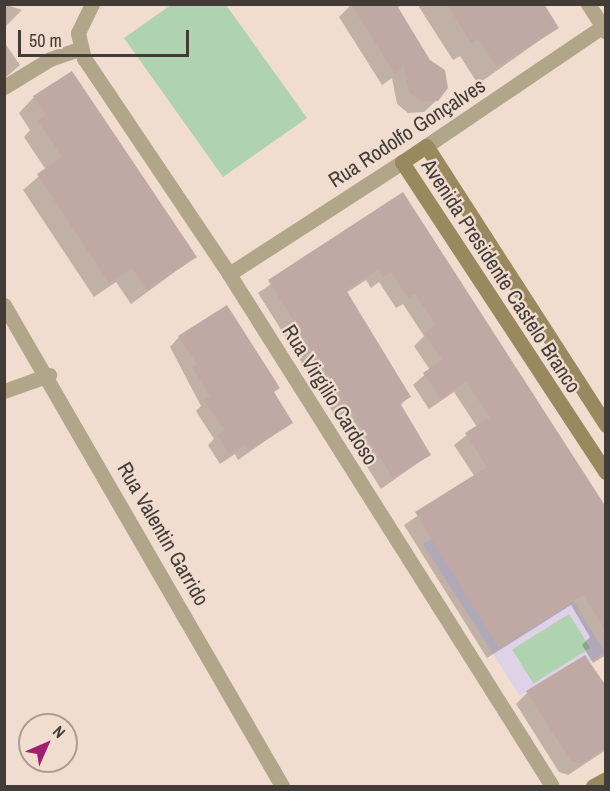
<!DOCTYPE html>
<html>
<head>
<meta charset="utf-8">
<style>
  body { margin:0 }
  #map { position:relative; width:610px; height:791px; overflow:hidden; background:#f0ddd0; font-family:"Archivo Narrow",sans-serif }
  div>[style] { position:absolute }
  .education>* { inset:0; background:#ded2e6 }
  .green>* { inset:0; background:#afd2af; transform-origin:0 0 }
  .shadow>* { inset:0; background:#0003 }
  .building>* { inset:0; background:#c0a9a5 }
  .street>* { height:15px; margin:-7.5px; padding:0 7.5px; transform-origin:7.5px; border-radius:7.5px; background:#b1a68a }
  .secondary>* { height:15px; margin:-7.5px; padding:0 7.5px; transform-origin:7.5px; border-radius:7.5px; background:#9a895e }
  span { translate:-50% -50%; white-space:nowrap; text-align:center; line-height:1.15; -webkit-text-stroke:4.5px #f0ddd0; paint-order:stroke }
  .street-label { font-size:21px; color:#423b36 }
  .frame { position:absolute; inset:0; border:6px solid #423b36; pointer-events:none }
  .north { position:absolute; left:18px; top:713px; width:60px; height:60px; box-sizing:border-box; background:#f0ddd0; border:2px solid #aa9c92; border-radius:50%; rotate:45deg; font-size:16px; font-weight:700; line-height:24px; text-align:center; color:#423b36 }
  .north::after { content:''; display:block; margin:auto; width:21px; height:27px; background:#a11f6f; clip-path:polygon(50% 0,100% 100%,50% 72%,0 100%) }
  .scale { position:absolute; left:18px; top:30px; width:171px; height:27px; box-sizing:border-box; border:3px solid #423b36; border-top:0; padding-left:8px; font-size:18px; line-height:21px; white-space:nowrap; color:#423b36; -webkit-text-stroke:4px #f0ddd0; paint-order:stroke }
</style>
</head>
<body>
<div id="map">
  <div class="education">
    <i style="clip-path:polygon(505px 492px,605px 652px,581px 668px,575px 661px,520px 696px,423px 544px)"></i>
  </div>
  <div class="green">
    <i style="clip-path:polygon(171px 5px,226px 5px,307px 118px,223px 177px,124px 38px)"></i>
    <i style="left:569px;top:614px;width:40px;height:67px;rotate:58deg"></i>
  </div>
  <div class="shadow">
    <i style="clip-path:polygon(4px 4px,22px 10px,4px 28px)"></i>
    <i style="clip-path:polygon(352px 4px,402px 4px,397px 8px,437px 100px,424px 112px,408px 113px,397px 104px,392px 78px,382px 85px,339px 17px)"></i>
    <i style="clip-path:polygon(417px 4px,543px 4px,557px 28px,478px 84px,460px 56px,453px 60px)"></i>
    <i style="clip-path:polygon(4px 42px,20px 65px,4px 79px)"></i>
    <i style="clip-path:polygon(34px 97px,195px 257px,131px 304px,116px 282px,94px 297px,23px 190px,46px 170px,24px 137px,30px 130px,19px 113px)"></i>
    <i style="clip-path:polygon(402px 194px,606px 510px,606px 655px,593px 663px,582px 645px,590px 637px,571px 605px,487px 658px,404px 525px,475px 477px,454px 445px,477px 427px,454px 392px,429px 409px,413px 385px,430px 370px,414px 346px,424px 336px,403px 304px,396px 308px,379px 282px,371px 288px,366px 280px,346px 293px,409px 396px,400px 406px,429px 455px,381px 489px,258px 293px)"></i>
    <i style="clip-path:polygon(179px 337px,273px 393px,292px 422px,238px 460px,235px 454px,220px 464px,208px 445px,214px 439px,196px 411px,201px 406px,170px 347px)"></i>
    <i style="clip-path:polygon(606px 689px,606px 750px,568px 775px,559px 772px,516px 704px,527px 693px)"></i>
  </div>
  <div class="building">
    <i style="clip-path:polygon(351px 4px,396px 4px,430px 60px,445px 70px,448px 88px,438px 101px,421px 101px,409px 92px,404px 67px,395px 74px)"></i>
    <i style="clip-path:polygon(447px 4px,544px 4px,559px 28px,497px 67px,478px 39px,471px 43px)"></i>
    <i style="clip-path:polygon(72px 71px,197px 257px,147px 290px,132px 268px,109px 283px,37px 174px,62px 157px,38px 121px,46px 115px,33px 96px)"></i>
    <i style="clip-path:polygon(403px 192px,606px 507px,606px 631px,583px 595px,499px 648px,415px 512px,487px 467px,465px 433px,490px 417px,466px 382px,441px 399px,423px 373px,442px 360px,424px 333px,436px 325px,415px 294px,408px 298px,391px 272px,383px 277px,378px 270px,346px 290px,411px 397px,400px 403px,431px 455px,393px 478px,268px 280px)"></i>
    <i style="clip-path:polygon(227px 305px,280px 388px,274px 392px,293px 423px,249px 451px,245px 445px,230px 455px,217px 435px,224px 430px,204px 400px,210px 396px,192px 368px,197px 364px,178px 336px)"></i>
    <i style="clip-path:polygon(585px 655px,606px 686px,606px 748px,581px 764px,571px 761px,526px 691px)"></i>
  </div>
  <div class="street">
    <i style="left:92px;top:4px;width:32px;rotate:116deg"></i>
    <i style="left:78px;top:33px;width:26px;rotate:77deg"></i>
    <i style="left:84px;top:58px;width:260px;rotate:56.1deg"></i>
    <i style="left:229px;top:274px;width:605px;rotate:57.75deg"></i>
    <i style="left:588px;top:4px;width:33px;rotate:57deg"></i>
    <i style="left:4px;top:87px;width:54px;rotate:-31.3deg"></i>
    <i style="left:50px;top:59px;width:31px;rotate:-19deg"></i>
    <i style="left:426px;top:146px;width:217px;rotate:-34.1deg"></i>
    <i style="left:229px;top:274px;width:206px;rotate:-32.9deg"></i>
    <i style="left:4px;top:305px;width:556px;rotate:59.97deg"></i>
    <i style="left:4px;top:391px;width:48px;rotate:-19.6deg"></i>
  </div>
  <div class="secondary">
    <i style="left:606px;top:425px;width:332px;rotate:-122.8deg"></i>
    <i style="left:426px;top:146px;width:29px;rotate:146deg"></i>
    <i style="left:402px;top:162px;width:371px;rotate:56.7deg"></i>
    <i style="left:593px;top:786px;width:15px;rotate:-28deg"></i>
  </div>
  <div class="street-label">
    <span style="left:407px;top:133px;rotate:-33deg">Rua Rodolfo Gonçalves</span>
    <span style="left:501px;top:276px;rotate:57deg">Avenida Presidente Castelo Branco</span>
    <span style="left:330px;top:395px;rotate:58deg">Rua Virgilio Cardoso</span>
    <span style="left:163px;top:534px;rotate:60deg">Rua Valentin Garrido</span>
  </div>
  <div class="frame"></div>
  <div class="north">N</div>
  <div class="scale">50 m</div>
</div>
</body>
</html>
